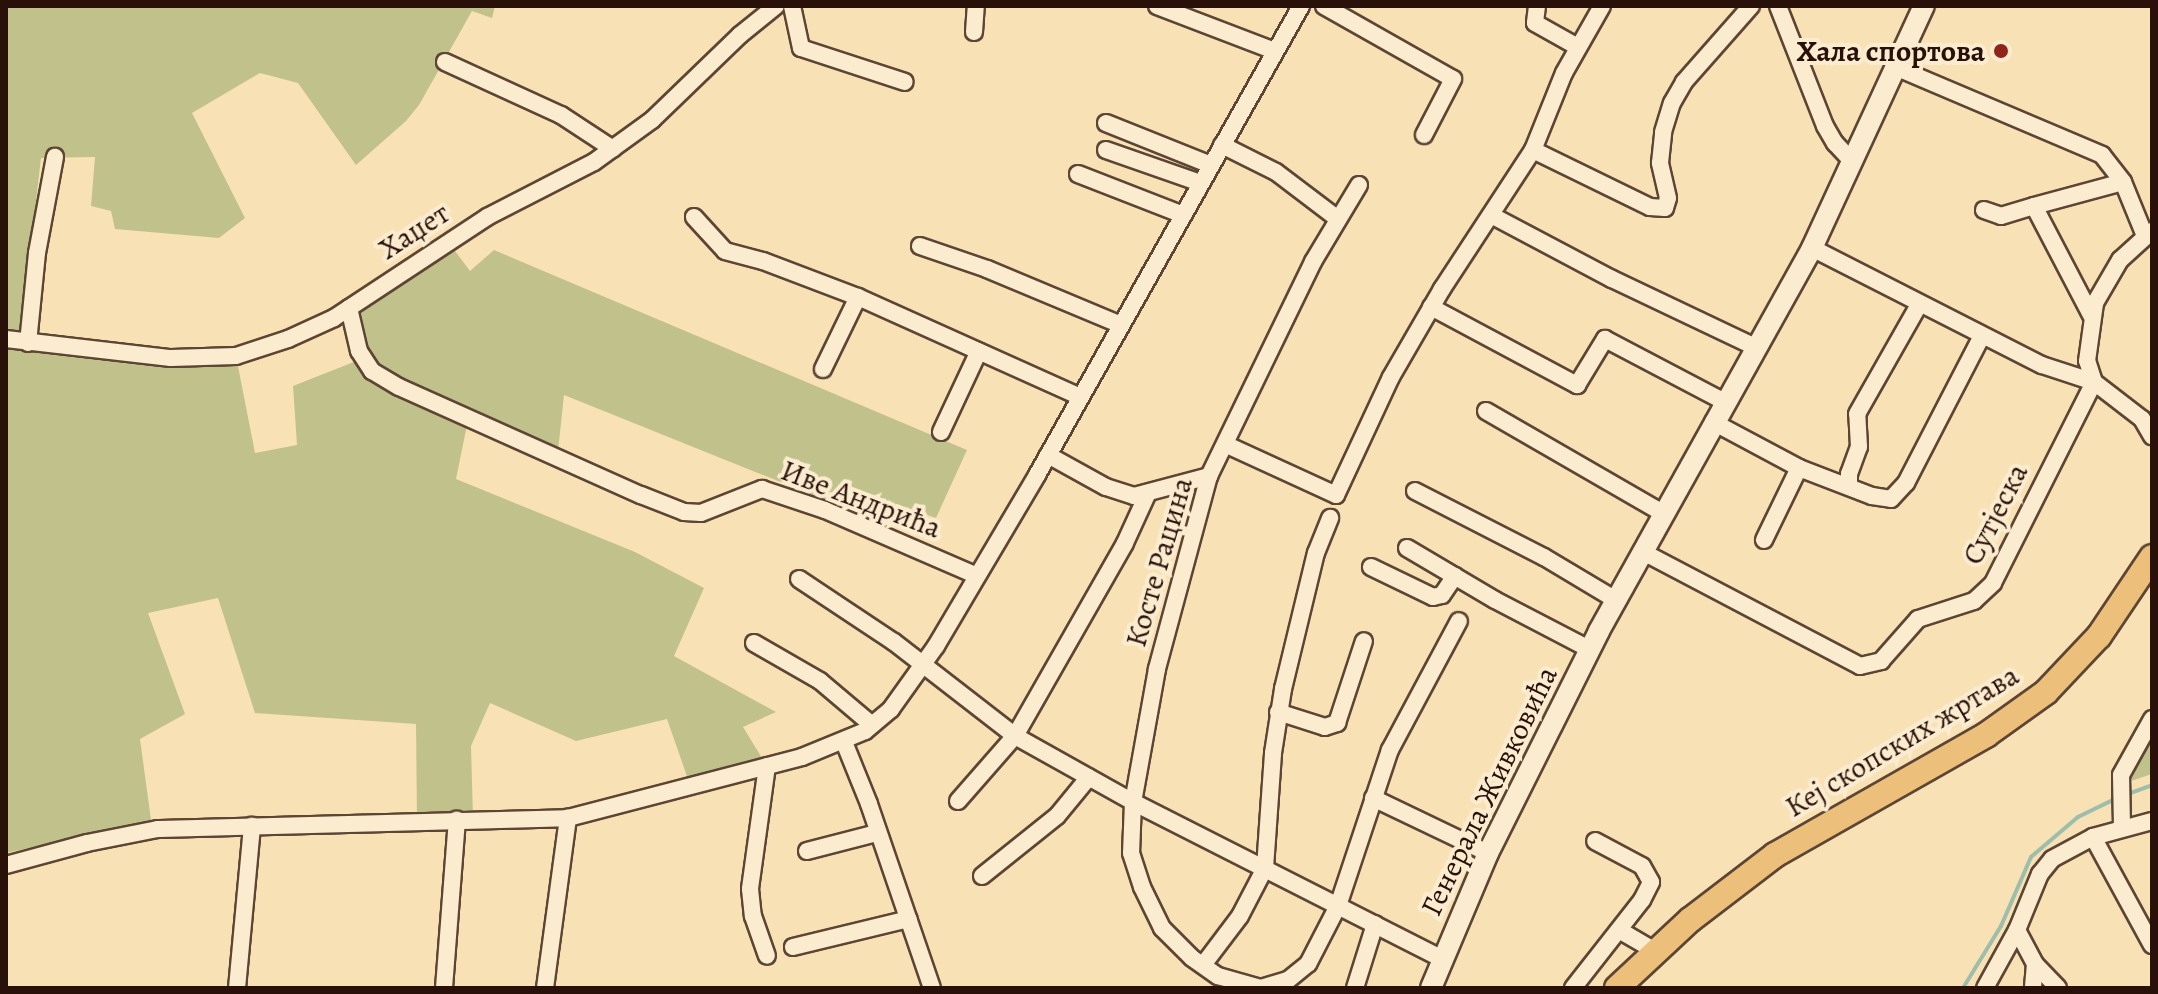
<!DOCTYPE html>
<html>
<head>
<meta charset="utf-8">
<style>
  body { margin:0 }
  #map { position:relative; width:2158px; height:994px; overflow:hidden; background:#f9e1b6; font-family:Alegreya,serif }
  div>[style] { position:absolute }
  .green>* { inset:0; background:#c1c28b }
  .stream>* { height:4px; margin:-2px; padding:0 2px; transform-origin:2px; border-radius:2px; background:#9ebeac }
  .roads { filter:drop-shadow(2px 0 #5d4534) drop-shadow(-2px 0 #5d4534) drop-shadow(0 2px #5d4534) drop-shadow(0 -2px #5d4534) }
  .minor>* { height:16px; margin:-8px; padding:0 8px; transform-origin:8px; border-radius:8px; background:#fbecd0 }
  .tertiary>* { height:20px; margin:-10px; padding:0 10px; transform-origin:10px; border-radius:10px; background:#fbecd0 }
  .primary>* { height:24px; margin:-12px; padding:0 12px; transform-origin:12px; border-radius:12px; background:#ecc07b }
  .dots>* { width:22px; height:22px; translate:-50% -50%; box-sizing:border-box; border:4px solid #fbecd0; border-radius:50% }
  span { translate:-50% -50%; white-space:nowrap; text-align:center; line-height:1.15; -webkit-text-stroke:8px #fbecd0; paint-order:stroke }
  .poi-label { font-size:30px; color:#291109; font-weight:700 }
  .right { translate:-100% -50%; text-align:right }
  .street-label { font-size:30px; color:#291109 }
  .frame { position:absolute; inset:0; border:8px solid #291109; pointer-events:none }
</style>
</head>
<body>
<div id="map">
  <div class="green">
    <i style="clip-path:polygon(6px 6px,495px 6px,492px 18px,472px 11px,419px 105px,406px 121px,356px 165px,298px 83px,260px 73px,192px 113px,245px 218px,219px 238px,115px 229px,111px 211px,91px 206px,95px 157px,41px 158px,20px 341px,236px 356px,255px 453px,297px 445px,293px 386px,369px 356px,360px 313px,452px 247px,470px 271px,494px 250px,967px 450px,936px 518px,883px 500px,870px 518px,564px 395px,558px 451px,470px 410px,456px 479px,635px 552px,704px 588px,674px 656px,776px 712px,743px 727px,767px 766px,690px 785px,667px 719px,576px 741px,490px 703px,471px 746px,473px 818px,417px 820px,416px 724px,255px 713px,218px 598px,148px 613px,185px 714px,140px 739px,151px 820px,6px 853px)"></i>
    <i style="clip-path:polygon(2152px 719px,2152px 774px,2119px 785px)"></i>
  </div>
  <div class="stream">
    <i style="left:2125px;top:795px;width:29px;rotate:-20deg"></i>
    <i style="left:1963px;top:988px;width:73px;rotate:-58.5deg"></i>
    <i style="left:2001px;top:926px;width:75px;rotate:-66.5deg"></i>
    <i style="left:2031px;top:857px;width:62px;rotate:-40.4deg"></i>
    <i style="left:2078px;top:817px;width:43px;rotate:-26deg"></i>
  </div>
  <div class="roads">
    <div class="minor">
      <i style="left:792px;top:6px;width:43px;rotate:77.9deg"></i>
      <i style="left:801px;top:48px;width:109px;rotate:18.1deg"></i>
      <i style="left:1157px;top:6px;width:126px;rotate:20.9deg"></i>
      <i style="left:1324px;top:6px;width:148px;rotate:29.5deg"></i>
      <i style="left:1453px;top:79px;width:63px;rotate:117.4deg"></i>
      <i style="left:1537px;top:6px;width:17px;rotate:97deg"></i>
      <i style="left:1535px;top:23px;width:49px;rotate:29.2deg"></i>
      <i style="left:1778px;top:6px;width:129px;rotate:68.6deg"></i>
      <i style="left:1825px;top:126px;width:20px;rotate:60deg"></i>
      <i style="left:1835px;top:143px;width:25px;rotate:47deg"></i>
      <i style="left:974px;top:32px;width:26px;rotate:-86deg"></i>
      <i style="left:445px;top:62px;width:128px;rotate:24.6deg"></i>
      <i style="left:561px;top:115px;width:62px;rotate:33.2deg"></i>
      <i style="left:1895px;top:67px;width:225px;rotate:23deg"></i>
      <i style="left:2102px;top:155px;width:34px;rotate:52deg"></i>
      <i style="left:2123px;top:182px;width:58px;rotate:67.8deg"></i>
      <i style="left:1106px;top:123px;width:113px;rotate:21.8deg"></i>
      <i style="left:1222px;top:145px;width:60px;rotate:26.6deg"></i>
      <i style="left:1276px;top:172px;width:78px;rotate:37.2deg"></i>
      <i style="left:1106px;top:150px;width:100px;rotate:19.3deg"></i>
      <i style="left:1533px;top:150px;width:130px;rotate:26deg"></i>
      <i style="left:1650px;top:207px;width:15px;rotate:4deg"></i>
      <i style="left:1665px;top:208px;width:10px;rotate:-73deg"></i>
      <i style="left:1668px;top:198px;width:36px;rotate:-103deg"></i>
      <i style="left:1660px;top:163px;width:31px;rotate:-84deg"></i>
      <i style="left:1663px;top:132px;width:30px;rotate:-73deg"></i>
      <i style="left:1672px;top:103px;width:24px;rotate:-60deg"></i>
      <i style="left:1684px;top:82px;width:101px;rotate:-48.6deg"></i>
      <i style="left:1078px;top:174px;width:113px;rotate:21.3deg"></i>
      <i style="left:1359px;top:185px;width:90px;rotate:120.9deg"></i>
      <i style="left:1313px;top:262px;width:238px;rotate:115.9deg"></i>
      <i style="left:1209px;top:476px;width:200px;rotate:105.1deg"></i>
      <i style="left:1157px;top:669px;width:135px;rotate:100.2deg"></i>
      <i style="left:1133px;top:802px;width:51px;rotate:92.2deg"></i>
      <i style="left:1131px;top:853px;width:36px;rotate:72deg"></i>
      <i style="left:1142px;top:887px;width:46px;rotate:64deg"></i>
      <i style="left:1162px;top:928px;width:42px;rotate:45deg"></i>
      <i style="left:1192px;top:958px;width:32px;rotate:35deg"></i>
      <i style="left:1218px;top:976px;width:45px;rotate:15.6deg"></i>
      <i style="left:1261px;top:988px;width:28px;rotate:-17deg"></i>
      <i style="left:1288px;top:980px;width:26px;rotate:-39deg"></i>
      <i style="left:1308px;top:964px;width:65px;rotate:-62.7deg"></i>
      <i style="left:1338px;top:906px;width:164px;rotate:-71.6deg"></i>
      <i style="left:1390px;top:750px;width:146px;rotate:-61.9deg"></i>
      <i style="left:2034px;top:206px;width:92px;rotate:-15.1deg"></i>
      <i style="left:1984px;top:210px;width:18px;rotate:19deg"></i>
      <i style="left:2001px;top:216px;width:34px;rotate:-17deg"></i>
      <i style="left:2034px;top:206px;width:123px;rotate:62.4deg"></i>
      <i style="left:1491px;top:215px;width:137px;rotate:27.9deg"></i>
      <i style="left:1612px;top:279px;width:161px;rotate:25.4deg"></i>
      <i style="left:694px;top:217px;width:46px;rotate:47.6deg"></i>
      <i style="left:725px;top:251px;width:39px;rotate:15deg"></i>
      <i style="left:763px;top:261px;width:102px;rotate:20.8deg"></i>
      <i style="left:858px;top:297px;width:244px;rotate:24.2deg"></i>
      <i style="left:920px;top:246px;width:71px;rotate:18.9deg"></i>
      <i style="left:987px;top:269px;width:145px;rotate:22.7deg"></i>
      <i style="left:1812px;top:248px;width:258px;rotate:27deg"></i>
      <i style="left:2042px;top:365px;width:55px;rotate:18.1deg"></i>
      <i style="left:2094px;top:382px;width:61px;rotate:37.6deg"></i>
      <i style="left:2142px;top:419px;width:20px;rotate:60deg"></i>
      <i style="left:1431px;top:307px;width:166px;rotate:28.1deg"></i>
      <i style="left:1577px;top:385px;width:54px;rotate:-58.7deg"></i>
      <i style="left:1605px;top:339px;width:136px;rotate:27.7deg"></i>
      <i style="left:349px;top:308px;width:44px;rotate:76.9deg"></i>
      <i style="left:359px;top:351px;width:24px;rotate:57deg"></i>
      <i style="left:372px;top:371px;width:31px;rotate:31deg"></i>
      <i style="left:399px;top:387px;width:265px;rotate:24.1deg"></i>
      <i style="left:641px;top:495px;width:46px;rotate:21.6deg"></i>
      <i style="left:684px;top:512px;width:17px;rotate:3deg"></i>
      <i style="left:701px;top:513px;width:66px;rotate:-21.5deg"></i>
      <i style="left:762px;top:489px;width:66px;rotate:18.4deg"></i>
      <i style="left:825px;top:510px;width:163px;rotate:23.4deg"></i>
      <i style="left:6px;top:339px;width:166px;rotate:6.6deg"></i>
      <i style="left:171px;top:358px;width:65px;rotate:-1.8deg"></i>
      <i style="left:236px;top:356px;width:55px;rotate:-18.1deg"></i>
      <i style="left:288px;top:339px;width:51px;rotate:-24.5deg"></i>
      <i style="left:334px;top:318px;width:183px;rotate:-33.4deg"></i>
      <i style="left:487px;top:217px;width:120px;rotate:-27.2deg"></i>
      <i style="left:594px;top:162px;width:72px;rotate:-35.9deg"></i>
      <i style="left:652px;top:120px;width:122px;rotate:-44deg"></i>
      <i style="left:740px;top:35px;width:46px;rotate:-38.9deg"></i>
      <i style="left:28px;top:343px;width:90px;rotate:-84.3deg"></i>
      <i style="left:37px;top:253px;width:98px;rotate:-79.4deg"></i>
      <i style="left:823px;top:369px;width:80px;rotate:-64.1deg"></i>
      <i style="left:1486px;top:411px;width:204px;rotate:30deg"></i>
      <i style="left:1713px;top:422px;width:98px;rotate:28.1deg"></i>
      <i style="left:1799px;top:468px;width:78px;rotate:21deg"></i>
      <i style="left:1872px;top:496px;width:19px;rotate:9deg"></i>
      <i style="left:1891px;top:499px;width:22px;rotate:-47deg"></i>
      <i style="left:1906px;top:483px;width:165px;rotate:-62.7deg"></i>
      <i style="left:941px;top:432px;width:89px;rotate:-64.9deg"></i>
      <i style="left:1227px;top:445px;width:120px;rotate:24.6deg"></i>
      <i style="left:1336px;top:495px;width:130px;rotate:-65deg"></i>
      <i style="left:1391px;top:377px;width:102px;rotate:-59.9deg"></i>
      <i style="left:1442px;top:289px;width:166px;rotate:-56.8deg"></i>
      <i style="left:1533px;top:150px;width:83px;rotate:-68.1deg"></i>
      <i style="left:1564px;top:73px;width:77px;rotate:-60.4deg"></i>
      <i style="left:1048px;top:455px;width:66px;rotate:28.9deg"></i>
      <i style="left:1106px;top:487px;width:29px;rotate:18deg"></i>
      <i style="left:1134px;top:496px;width:78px;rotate:-14.9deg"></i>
      <i style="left:1849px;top:485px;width:11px;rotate:-90deg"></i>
      <i style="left:1849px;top:474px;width:29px;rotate:-70deg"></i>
      <i style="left:1859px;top:447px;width:33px;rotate:-93deg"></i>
      <i style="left:1857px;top:414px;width:125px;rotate:-60.4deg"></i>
      <i style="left:1415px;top:491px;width:145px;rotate:27.1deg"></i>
      <i style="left:1544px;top:557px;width:84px;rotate:30.8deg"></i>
      <i style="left:1764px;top:540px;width:80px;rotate:-64.1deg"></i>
      <i style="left:1407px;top:548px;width:102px;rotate:30.6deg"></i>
      <i style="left:1495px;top:600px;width:108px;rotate:27.5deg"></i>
      <i style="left:1643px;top:552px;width:245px;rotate:27.7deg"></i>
      <i style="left:1860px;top:666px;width:22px;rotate:-13deg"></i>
      <i style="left:1881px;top:661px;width:56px;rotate:-48.6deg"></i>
      <i style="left:1918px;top:619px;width:59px;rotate:-17.8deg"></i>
      <i style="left:1974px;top:601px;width:26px;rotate:-43deg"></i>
      <i style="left:1993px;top:583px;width:225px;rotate:-63.3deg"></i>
      <i style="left:2094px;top:382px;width:22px;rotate:-108deg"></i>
      <i style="left:2087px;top:361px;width:59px;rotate:-82.1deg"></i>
      <i style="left:2095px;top:303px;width:50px;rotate:-59.8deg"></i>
      <i style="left:2120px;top:260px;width:43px;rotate:-42.2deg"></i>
      <i style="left:1371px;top:567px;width:69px;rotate:25.8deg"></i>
      <i style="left:1433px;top:597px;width:9px;rotate:-13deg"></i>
      <i style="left:1442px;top:595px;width:23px;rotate:-56deg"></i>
      <i style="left:799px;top:579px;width:114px;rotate:33.6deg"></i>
      <i style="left:894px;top:642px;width:153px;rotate:37.8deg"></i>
      <i style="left:1015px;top:736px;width:135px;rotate:29.2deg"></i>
      <i style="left:1133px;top:802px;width:347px;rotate:26.9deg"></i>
      <i style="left:754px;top:643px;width:76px;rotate:29.9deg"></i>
      <i style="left:820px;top:681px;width:68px;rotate:40.2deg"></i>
      <i style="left:1278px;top:712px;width:49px;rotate:17.7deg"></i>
      <i style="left:1325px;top:727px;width:13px;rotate:-18deg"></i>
      <i style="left:1337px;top:723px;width:86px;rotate:-71.8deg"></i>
      <i style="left:844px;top:742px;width:67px;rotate:68deg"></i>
      <i style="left:869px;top:804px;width:194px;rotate:71.1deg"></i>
      <i style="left:767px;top:766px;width:124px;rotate:97.9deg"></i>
      <i style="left:750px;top:889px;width:27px;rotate:84deg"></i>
      <i style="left:753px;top:916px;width:42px;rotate:70.7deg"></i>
      <i style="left:1373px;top:798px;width:127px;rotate:25.6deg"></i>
      <i style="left:958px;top:801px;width:86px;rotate:-48.8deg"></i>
      <i style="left:1015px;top:736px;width:222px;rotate:-60.3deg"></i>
      <i style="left:1125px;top:543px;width:53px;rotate:-65.4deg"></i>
      <i style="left:2122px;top:827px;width:52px;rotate:-91.1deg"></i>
      <i style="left:2121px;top:775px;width:64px;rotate:-61deg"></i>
      <i style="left:2093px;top:837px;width:123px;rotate:61.4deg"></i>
      <i style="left:807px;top:851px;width:72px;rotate:-14.4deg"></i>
      <i style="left:6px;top:865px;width:84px;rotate:-15.2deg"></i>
      <i style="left:87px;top:843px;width:72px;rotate:-11.2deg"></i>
      <i style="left:158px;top:829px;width:410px;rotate:-1.5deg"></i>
      <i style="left:568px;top:818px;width:242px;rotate:-14.6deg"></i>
      <i style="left:802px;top:757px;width:68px;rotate:-22.4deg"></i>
      <i style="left:865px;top:731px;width:34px;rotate:-40deg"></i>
      <i style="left:891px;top:709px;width:77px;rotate:-54.5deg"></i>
      <i style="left:936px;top:646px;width:199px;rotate:-59.4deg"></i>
      <i style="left:1037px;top:475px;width:538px;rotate:-60.62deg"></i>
      <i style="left:982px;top:876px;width:96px;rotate:-38.7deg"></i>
      <i style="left:1057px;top:816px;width:50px;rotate:-50.6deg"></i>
      <i style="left:1619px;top:930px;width:42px;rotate:30.3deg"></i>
      <i style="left:2017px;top:930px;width:38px;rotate:62deg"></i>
      <i style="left:2035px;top:964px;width:24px;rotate:95deg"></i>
      <i style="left:793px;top:947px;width:119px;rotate:-13.6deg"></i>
      <i style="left:2035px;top:964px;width:33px;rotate:46deg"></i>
      <i style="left:1203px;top:965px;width:61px;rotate:-52.9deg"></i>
      <i style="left:1240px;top:916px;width:54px;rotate:-62.5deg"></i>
      <i style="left:1265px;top:868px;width:115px;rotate:-86deg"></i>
      <i style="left:1273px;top:753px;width:65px;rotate:-81.1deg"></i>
      <i style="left:1283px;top:689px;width:140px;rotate:-76.4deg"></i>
      <i style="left:1316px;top:553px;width:38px;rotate:-68deg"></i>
      <i style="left:237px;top:988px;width:163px;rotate:-84.7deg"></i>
      <i style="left:444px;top:988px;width:169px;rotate:-85.6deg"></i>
      <i style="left:545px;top:988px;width:172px;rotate:-82.3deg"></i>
      <i style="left:1355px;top:988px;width:67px;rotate:-72.6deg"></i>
      <i style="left:1573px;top:988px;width:112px;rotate:-51.9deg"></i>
      <i style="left:1642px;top:900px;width:20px;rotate:-63deg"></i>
      <i style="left:1651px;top:882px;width:18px;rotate:-119deg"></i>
      <i style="left:1642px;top:866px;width:53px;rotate:-152deg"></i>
      <i style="left:1985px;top:988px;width:66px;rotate:-61.1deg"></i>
      <i style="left:2017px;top:930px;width:61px;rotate:-67.7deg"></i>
      <i style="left:2040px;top:874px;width:19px;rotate:-51deg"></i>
      <i style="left:2052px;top:859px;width:47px;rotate:-28.2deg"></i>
      <i style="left:2093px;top:837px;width:61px;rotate:-15.2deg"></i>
    </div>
    <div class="tertiary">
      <i style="left:1431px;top:988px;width:147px;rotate:-67.1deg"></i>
      <i style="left:1488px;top:853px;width:248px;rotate:-63.4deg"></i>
      <i style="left:1599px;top:631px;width:438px;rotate:-60.9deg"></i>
      <i style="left:1812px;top:248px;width:267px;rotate:-65.2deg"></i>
    </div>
    <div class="primary">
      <i style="left:1617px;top:988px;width:100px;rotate:-43deg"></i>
      <i style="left:1690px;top:920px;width:107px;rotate:-37.4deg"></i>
      <i style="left:1775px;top:855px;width:243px;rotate:-29.6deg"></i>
      <i style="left:1986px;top:735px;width:74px;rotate:-35.6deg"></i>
      <i style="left:2046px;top:692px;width:77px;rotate:-46.6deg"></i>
      <i style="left:2099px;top:636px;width:95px;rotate:-56.1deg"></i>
    </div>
  </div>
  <div class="dots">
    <i style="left:2001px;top:51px;background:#8f2418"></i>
  </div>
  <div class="poi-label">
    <span class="right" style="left:1985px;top:51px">Хала спортова</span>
  </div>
  <div class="street-label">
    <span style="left:414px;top:231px;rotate:-33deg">Хаџет</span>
    <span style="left:861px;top:499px;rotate:21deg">Иве Андрића</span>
    <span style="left:1995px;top:514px;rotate:-63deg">Сутјеска</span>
    <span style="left:1159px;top:562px;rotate:-74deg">Косте Рацина</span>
    <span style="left:1902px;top:741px;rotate:-31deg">Кеј скопских жртава</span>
    <span style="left:1489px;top:791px;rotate:-64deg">Генерала Живковића</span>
  </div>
  <div class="frame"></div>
</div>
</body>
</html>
